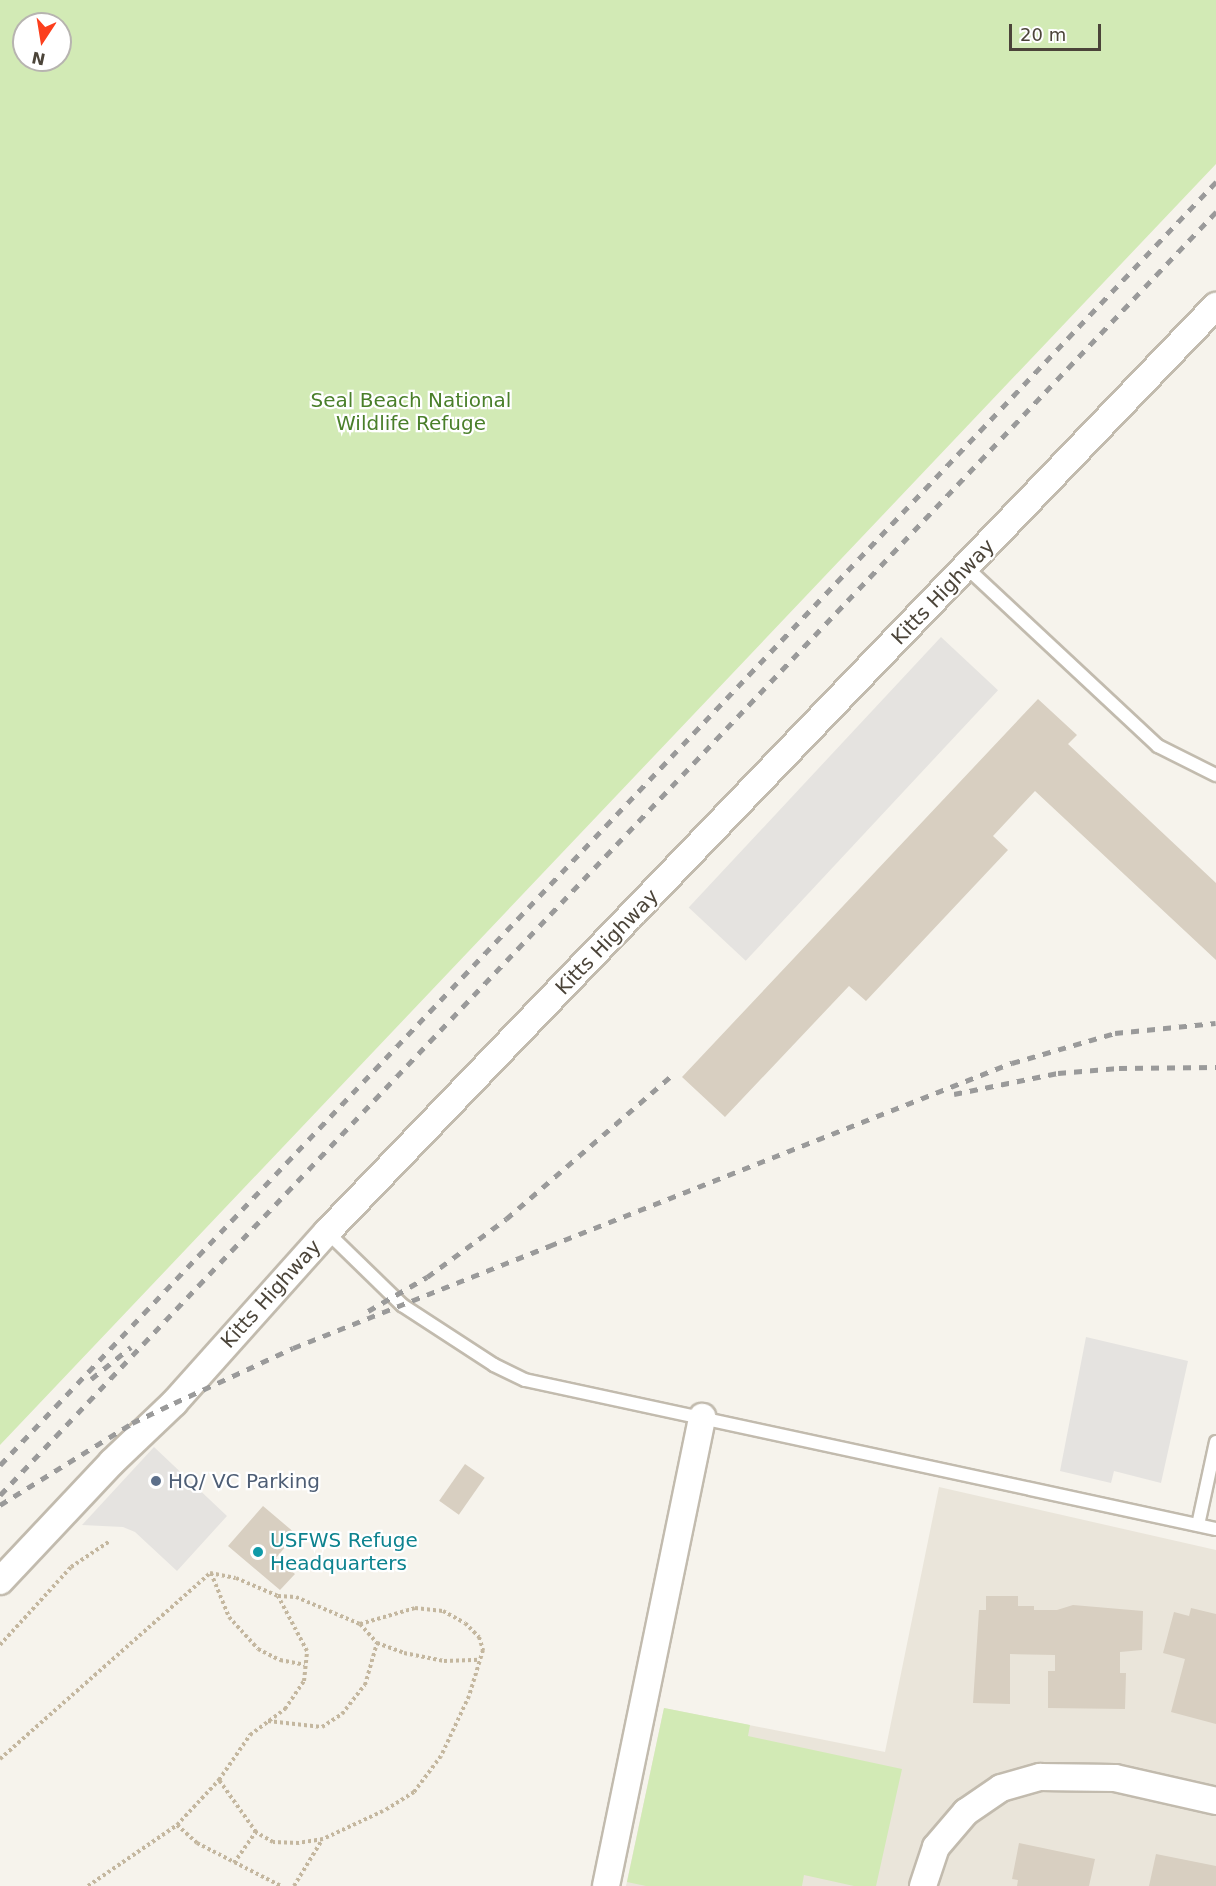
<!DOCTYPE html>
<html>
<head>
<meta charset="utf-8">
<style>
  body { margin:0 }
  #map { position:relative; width:1216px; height:1886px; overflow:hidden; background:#f6f3ec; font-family:"DejaVu Sans",sans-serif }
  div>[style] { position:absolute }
  .residential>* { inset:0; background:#eae5da }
  .green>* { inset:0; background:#d2eab5 }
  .parking>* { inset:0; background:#e5e3e0; transform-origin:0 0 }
  .building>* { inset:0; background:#d8cfc1; transform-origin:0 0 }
  .path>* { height:4px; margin-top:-2px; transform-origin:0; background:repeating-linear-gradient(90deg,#c4b79f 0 3px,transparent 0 6px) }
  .roads { filter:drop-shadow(2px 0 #c2bbae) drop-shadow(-2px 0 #c2bbae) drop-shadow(0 2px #c2bbae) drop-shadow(0 -2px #c2bbae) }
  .lane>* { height:12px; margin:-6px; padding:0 6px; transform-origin:6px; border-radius:6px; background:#fff }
  .street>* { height:26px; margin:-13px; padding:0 13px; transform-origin:13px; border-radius:13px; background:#fff }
  .rail>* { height:4.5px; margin-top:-2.25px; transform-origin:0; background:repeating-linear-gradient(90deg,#9a9a9a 0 8px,transparent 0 16px) }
  .dots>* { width:16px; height:16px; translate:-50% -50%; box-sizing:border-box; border:3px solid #fff; border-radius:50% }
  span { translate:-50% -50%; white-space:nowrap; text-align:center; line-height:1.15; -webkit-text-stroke:4.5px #fff; paint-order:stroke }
  .park-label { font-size:20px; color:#4a7f2a }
  .street-label { font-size:20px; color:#4b4439 }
  .service-label { font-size:20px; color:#4e5e75 }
  .left { translate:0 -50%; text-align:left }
  .culture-label { font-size:20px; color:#0d838f }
  .north { position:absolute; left:12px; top:12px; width:60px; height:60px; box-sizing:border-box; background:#fff; border:2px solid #b7b4b0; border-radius:50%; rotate:192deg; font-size:16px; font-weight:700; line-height:24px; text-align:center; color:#4b4439 }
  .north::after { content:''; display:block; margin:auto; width:21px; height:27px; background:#fc3f1d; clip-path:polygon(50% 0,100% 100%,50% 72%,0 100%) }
  .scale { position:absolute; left:1009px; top:24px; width:92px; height:27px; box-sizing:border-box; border:3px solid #4b4439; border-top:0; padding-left:8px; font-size:18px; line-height:21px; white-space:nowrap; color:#4b4439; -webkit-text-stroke:4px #fff; paint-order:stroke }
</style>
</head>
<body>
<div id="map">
  <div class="residential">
    <i style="clip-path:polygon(939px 1487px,1216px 1550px,1216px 1886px,626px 1886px,664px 1708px,885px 1752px)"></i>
  </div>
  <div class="green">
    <i style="clip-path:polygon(evenodd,0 0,1216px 0,1216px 164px,0 1445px,0 0,24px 24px,60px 24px,60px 60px,24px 60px,24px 24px)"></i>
    <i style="clip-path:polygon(664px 1708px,750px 1725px,748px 1736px,902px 1769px,876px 1886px,854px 1886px,804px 1875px,802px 1886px,646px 1886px,627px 1882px)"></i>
  </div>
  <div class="parking">
    <i style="left:941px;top:637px;width:78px;height:370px;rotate:43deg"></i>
    <i style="clip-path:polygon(1086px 1337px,1188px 1361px,1161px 1483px,1114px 1471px,1111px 1483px,1060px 1471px)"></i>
    <i style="clip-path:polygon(154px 1447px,227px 1516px,177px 1571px,135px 1532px,123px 1527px,82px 1525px)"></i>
  </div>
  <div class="building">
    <i style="clip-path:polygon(1038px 699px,1077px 735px,1068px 744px,1216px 883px,1216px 960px,1035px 791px,993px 836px,1008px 850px,866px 1001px,849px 986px,725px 1117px,682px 1077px)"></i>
    <i style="left:465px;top:1464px;width:24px;height:45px;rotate:35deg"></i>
    <i style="clip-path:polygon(263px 1506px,296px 1534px,276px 1558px,295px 1574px,280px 1590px,228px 1546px)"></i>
    <i style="clip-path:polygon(986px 1596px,1018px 1596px,1018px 1606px,1034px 1606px,1034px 1610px,1057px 1610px,1073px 1605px,1143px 1611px,1142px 1650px,1120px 1652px,1120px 1673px,1126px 1673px,1125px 1709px,1048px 1708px,1048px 1671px,1055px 1671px,1055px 1655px,1010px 1654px,1010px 1704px,973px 1703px,979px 1610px,986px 1610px)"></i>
    <i style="clip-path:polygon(1191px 1608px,1216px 1614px,1216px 1724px,1171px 1712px,1185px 1659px,1163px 1653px,1174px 1612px,1189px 1616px)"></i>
    <i style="clip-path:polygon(1019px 1843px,1095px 1859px,1089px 1886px,1017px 1886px,1018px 1880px,1012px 1879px)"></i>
    <i style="clip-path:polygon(1156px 1854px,1216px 1866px,1216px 1886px,1149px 1886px)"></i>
  </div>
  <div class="path">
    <i style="left:211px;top:1573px;width:48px;rotate:67.8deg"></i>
    <i style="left:229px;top:1617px;width:43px;rotate:47.8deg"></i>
    <i style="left:258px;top:1649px;width:25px;rotate:27deg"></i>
    <i style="left:280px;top:1660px;width:25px;rotate:11deg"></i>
    <i style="left:360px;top:1624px;width:25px;rotate:48deg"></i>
    <i style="left:377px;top:1643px;width:29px;rotate:20deg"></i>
    <i style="left:404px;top:1653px;width:41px;rotate:11.3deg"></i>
    <i style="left:444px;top:1661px;width:36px;rotate:-2deg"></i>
    <i style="left:0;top:1645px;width:105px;rotate:-47.7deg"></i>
    <i style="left:71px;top:1567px;width:47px;rotate:-33.7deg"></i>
    <i style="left:268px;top:1721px;width:54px;rotate:6.3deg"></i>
    <i style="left:322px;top:1727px;width:24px;rotate:-33deg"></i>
    <i style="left:342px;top:1714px;width:37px;rotate:-52deg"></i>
    <i style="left:365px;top:1685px;width:44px;rotate:-74.1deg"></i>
    <i style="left:0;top:1759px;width:281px;rotate:-41.5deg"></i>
    <i style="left:210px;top:1573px;width:26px;rotate:11deg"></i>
    <i style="left:236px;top:1578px;width:46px;rotate:23.2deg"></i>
    <i style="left:278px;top:1596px;width:18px;rotate:3deg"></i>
    <i style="left:296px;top:1597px;width:69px;rotate:22.9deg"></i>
    <i style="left:360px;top:1624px;width:57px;rotate:-16.2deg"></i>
    <i style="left:415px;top:1608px;width:28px;rotate:6deg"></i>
    <i style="left:443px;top:1611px;width:25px;rotate:29deg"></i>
    <i style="left:465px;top:1623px;width:20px;rotate:45deg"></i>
    <i style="left:479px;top:1637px;width:14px;rotate:73deg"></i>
    <i style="left:483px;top:1650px;width:48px;rotate:106.9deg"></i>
    <i style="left:469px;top:1696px;width:66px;rotate:115deg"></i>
    <i style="left:441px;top:1756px;width:45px;rotate:126.9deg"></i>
    <i style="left:414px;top:1792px;width:36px;rotate:148deg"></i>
    <i style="left:383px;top:1811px;width:66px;rotate:155deg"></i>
    <i style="left:323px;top:1839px;width:24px;rotate:171deg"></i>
    <i style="left:299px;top:1843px;width:26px;rotate:-178deg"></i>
    <i style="left:273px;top:1842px;width:20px;rotate:-150deg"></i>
    <i style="left:256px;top:1832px;width:64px;rotate:-125.4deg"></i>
    <i style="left:219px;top:1780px;width:55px;rotate:-55.4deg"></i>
    <i style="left:250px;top:1735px;width:44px;rotate:-36.6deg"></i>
    <i style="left:285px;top:1709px;width:34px;rotate:-56deg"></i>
    <i style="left:304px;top:1681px;width:30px;rotate:-84deg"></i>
    <i style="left:307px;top:1651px;width:62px;rotate:-117.8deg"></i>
    <i style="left:177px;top:1825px;width:62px;rotate:-47deg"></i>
    <i style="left:234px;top:1863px;width:38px;rotate:-55deg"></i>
    <i style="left:88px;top:1886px;width:108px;rotate:-34.4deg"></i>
    <i style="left:177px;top:1825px;width:27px;rotate:42deg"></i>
    <i style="left:197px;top:1843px;width:94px;rotate:27.1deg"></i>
    <i style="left:294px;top:1886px;width:54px;rotate:-58.7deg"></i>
  </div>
  <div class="roads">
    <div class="lane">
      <i style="left:967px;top:568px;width:261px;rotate:43deg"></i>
      <i style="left:1158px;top:746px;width:65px;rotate:26.6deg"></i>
      <i style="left:327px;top:1232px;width:105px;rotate:44.2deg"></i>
      <i style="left:402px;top:1305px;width:110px;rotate:33.1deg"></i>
      <i style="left:494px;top:1365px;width:34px;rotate:26deg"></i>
      <i style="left:525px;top:1380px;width:707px;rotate:12.17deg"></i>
      <i style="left:1198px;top:1525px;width:85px;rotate:-77.8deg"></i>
    </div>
    <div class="street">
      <i style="left:0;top:1581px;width:163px;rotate:-46.7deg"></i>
      <i style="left:112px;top:1462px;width:86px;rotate:-43.6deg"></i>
      <i style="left:174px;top:1403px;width:229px;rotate:-48.2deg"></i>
      <i style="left:327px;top:1232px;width:1284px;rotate:-46.17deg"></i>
      <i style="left:606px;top:1886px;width:479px;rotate:-78.4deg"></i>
      <i style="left:923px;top:1886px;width:41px;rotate:-71.6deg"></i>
      <i style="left:936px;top:1847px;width:46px;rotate:-49.4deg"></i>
      <i style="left:966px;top:1812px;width:42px;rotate:-34.4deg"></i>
      <i style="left:1001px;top:1788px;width:41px;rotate:-15.8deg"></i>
      <i style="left:1040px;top:1777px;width:75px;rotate:0.8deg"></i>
      <i style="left:1115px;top:1778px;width:104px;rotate:12.8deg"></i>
    </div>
  </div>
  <div class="rail">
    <i style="left:954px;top:1094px;width:106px;rotate:-11.4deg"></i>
    <i style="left:1058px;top:1073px;width:61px;rotate:-4.7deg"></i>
    <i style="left:1119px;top:1068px;width:97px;rotate:-0.6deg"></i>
    <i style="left:368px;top:1311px;width:68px;rotate:-30deg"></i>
    <i style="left:427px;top:1277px;width:98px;rotate:-36.3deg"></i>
    <i style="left:506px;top:1219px;width:218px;rotate:-40.9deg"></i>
    <i style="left:91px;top:1379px;width:51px;rotate:-38.7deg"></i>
    <i style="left:0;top:1465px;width:1768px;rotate:-46.54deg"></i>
    <i style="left:0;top:1495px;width:1768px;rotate:-46.54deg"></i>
    <i style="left:0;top:1505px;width:155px;rotate:-31.8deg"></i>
    <i style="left:132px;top:1423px;width:47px;rotate:-25.5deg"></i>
    <i style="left:174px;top:1403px;width:131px;rotate:-24.8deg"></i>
    <i style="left:293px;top:1348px;width:276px;rotate:-21.7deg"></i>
    <i style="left:549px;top:1246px;width:498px;rotate:-21.6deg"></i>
    <i style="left:1012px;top:1063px;width:107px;rotate:-16.2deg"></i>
    <i style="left:1115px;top:1033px;width:101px;rotate:-5.7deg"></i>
  </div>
  <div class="dots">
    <i style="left:156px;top:1481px;background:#5c6f8a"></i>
    <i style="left:258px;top:1552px;background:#0f9aa8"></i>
  </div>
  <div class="park-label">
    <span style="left:411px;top:412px">Seal Beach National<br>Wildlife Refuge</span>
  </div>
  <div class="street-label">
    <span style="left:943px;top:592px;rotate:-46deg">Kitts Highway</span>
    <span style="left:607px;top:942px;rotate:-46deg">Kitts Highway</span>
    <span style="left:271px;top:1294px;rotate:-48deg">Kitts Highway</span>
  </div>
  <div class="service-label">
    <span class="left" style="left:168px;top:1481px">HQ/ VC Parking</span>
  </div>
  <div class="culture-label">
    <span class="left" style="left:270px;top:1552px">USFWS Refuge<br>Headquarters</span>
  </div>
  <div class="north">N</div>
  <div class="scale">20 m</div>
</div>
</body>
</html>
